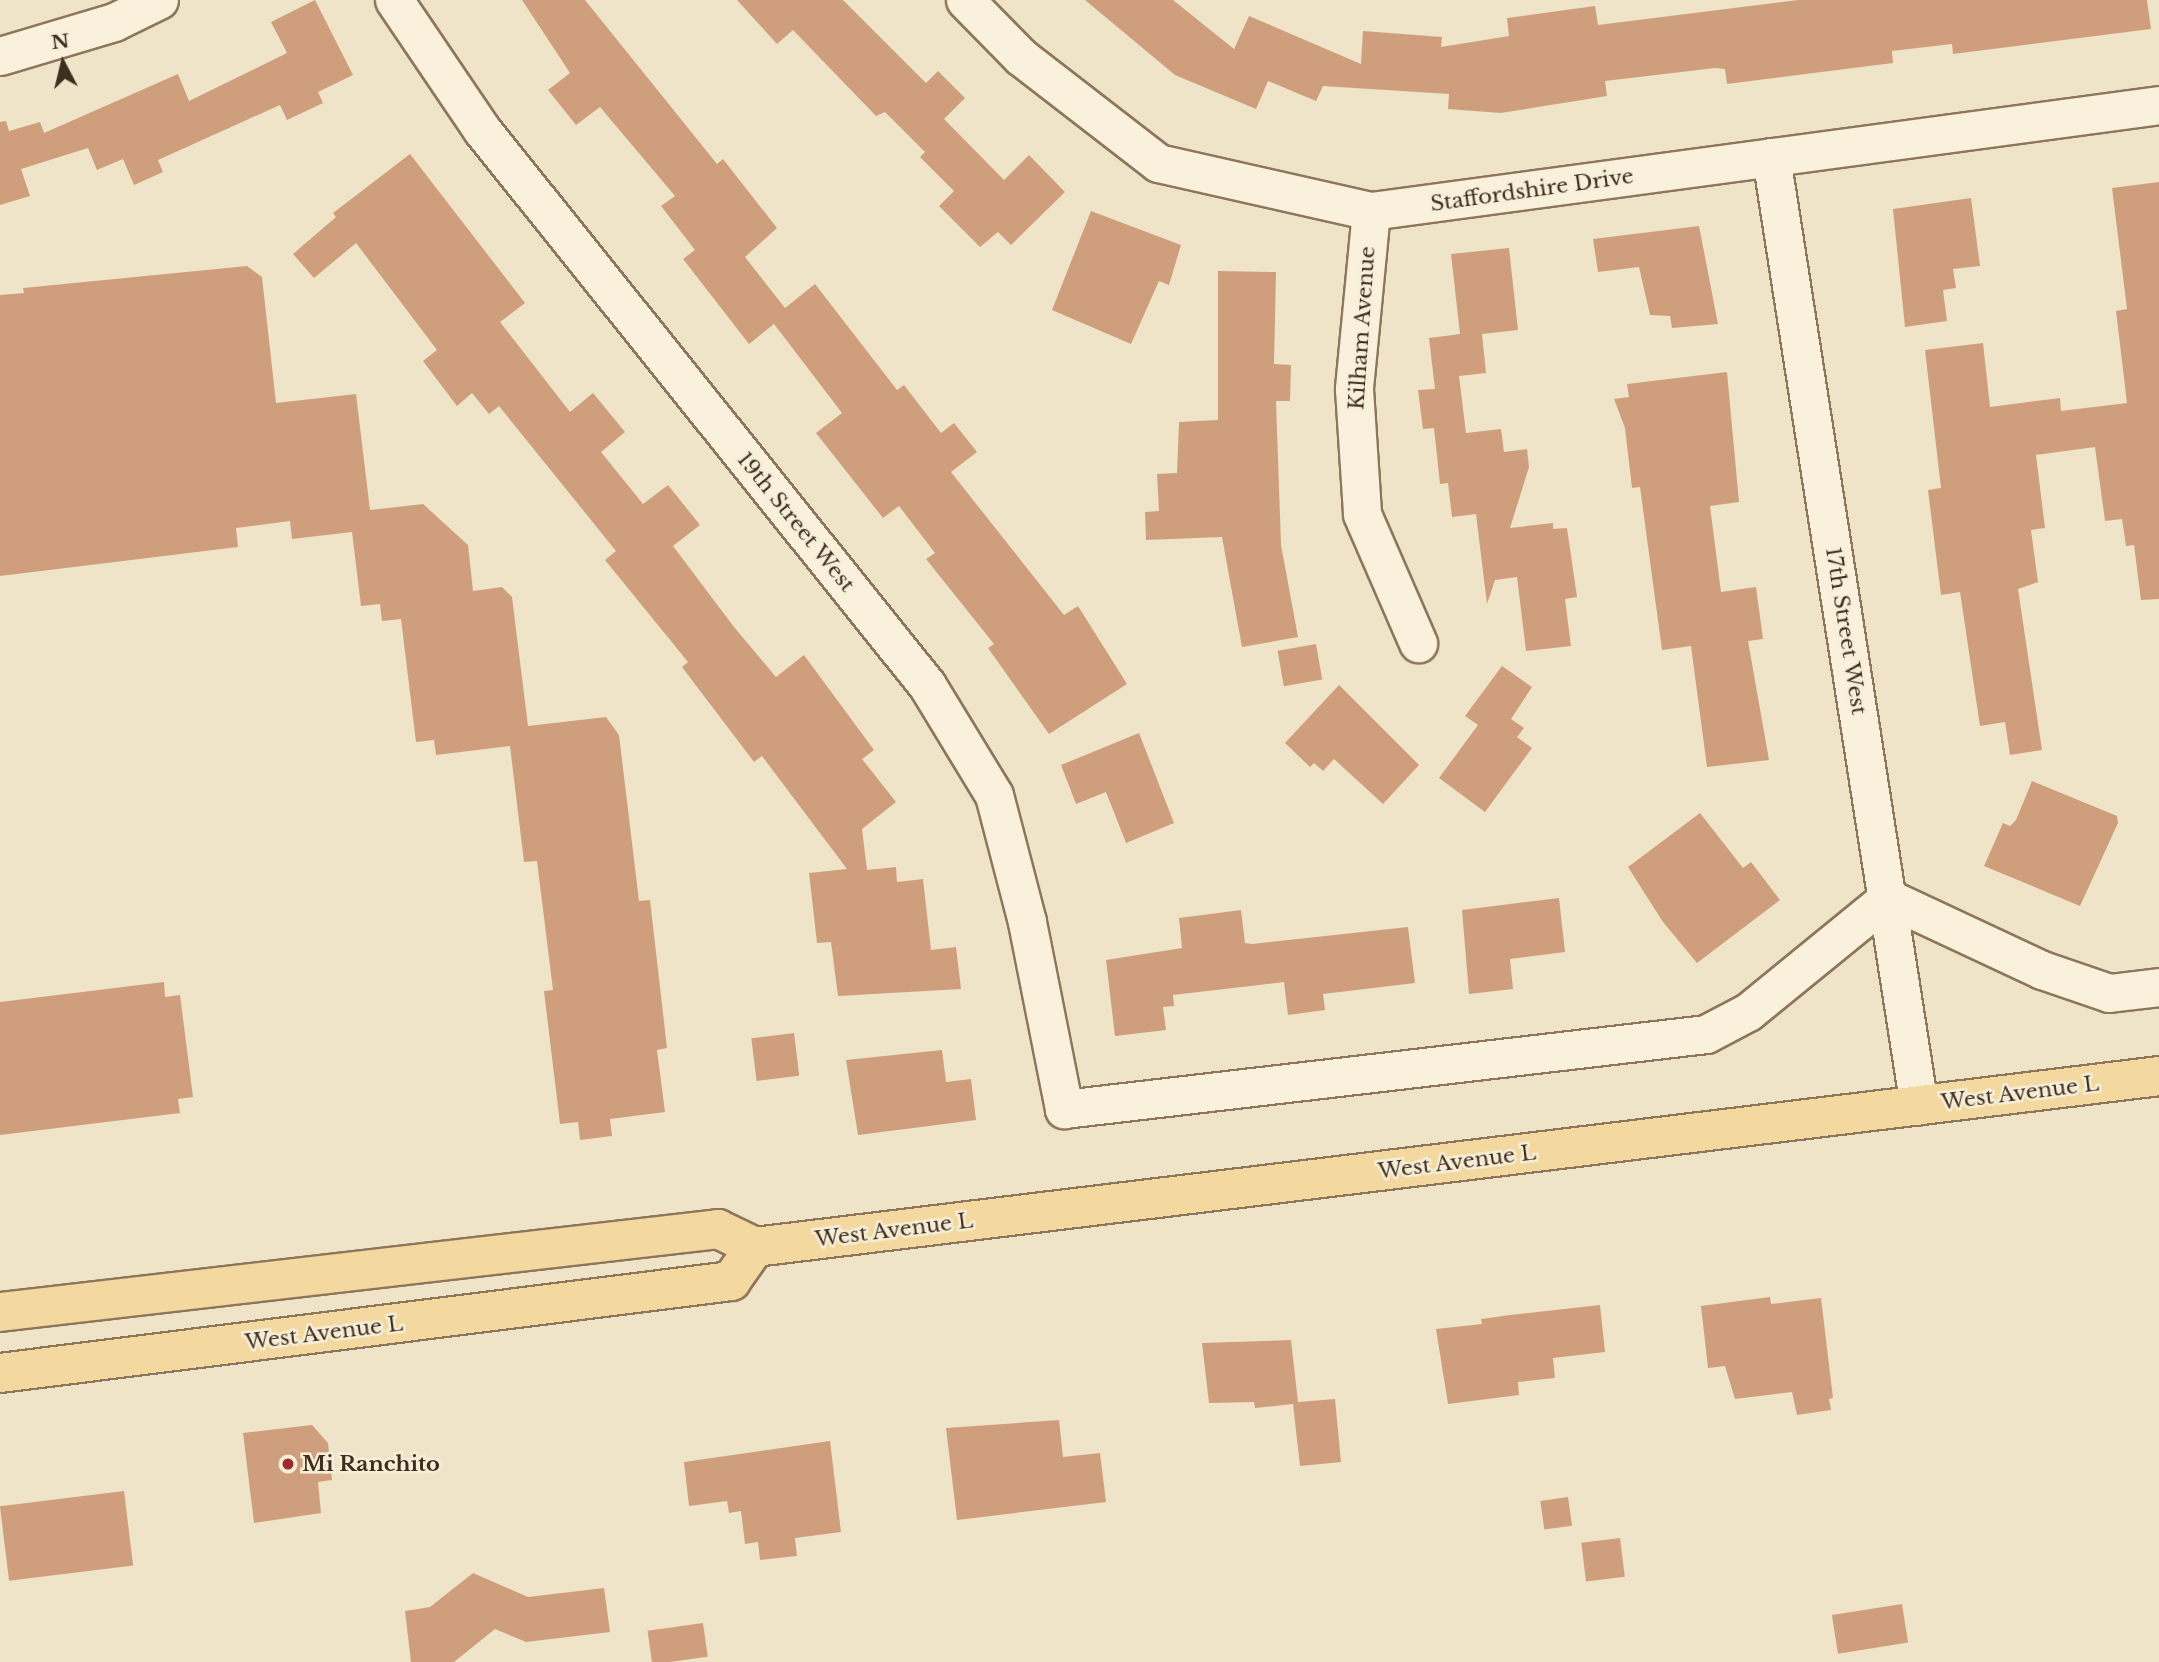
<!DOCTYPE html>
<html>
<head>
<meta charset="utf-8">
<style>
  body { margin:0 }
  #map { position:relative; width:2159px; height:1662px; overflow:hidden; background:#f0e4c8; font-family:"Libre Baskerville",serif }
  div>[style] { position:absolute }
  .building>* { inset:0; background:#cf9f7d; transform-origin:0 0 }
  .roads { filter:drop-shadow(2px 0 #8d765c) drop-shadow(-2px 0 #8d765c) drop-shadow(0 2px #8d765c) drop-shadow(0 -2px #8d765c) }
  .minor>* { height:37px; margin:-18.5px; padding:0 18.5px; transform-origin:18.5px; border-radius:18.5px; background:#faf1dc }
  .primary>* { height:38px; margin:-19px; padding:0 19px; transform-origin:19px; border-radius:19px; background:#f3d9a0 }
  .dots>* { width:19px; height:19px; translate:-50% -50%; box-sizing:border-box; border:4px solid #f7eed8; border-radius:50% }
  span { translate:-50% -50%; white-space:nowrap; text-align:center; line-height:1.15; -webkit-text-stroke:5px #f7eed8; paint-order:stroke }
  .street-label { font-size:21px; color:#3d2e20 }
  .poi-label { font-size:21px; color:#3d2e20; font-weight:700 }
  .left { translate:0 -50%; text-align:left }
  .north { position:absolute; left:28px; top:28px; width:70px; height:70px; -webkit-text-stroke:5px #f7eed8; paint-order:stroke; rotate:353deg; font-size:19px; font-weight:700; line-height:28px; text-align:center; color:#3d2e20 }
  .north::after { content:''; display:block; margin:auto; width:24px; height:32px; background:#3d2e20; clip-path:polygon(50% 0,100% 100%,50% 72%,0 100%) }
</style>
</head>
<body>
<div id="map">
  <div class="building">
    <i style="clip-path:polygon(315px 0,353px 75px,318px 92px,323px 103px,287px 120px,280px 105px,158px 160px,163px 172px,134px 185px,123px 159px,97px 170px,88px 148px,21px 169px,30px 196px,0 205px,0 122px,6px 121px,9px 131px,40px 122px,44px 133px,178px 74px,189px 101px,287px 53px,271px 22px)"></i>
    <i style="clip-path:polygon(522px 0,585px 0,717px 164px,723px 159px,777px 228px,745px 257px,785px 308px,815px 284px,897px 390px,904px 385px,941px 433px,954px 423px,977px 452px,951px 472px,1064px 615px,1078px 606px,1127px 684px,1049px 734px,988px 648px,994px 644px,926px 559px,935px 553px,899px 506px,883px 518px,816px 433px,842px 413px,774px 324px,749px 344px,683px 259px,695px 250px,661px 206px,675px 196px,600px 107px,576px 125px,548px 90px,570px 73px)"></i>
    <i style="clip-path:polygon(737px 0,843px 0,926px 83px,938px 71px,965px 98px,944px 119px,1004px 180px,1029px 155px,1065px 192px,1011px 245px,998px 232px,980px 247px,939px 206px,954px 191px,920px 157px,925px 152px,885px 112px,876px 116px,793px 30px,777px 44px)"></i>
    <i style="clip-path:polygon(1085px 0,1173px 0,1234px 49px,1249px 16px,1361px 64px,1363px 31px,1442px 37px,1441px 47px,1509px 36px,1507px 18px,1595px 6px,1598px 25px,1798px 0,2147px 0,2151px 29px,1953px 54px,1952px 44px,1892px 51px,1893px 63px,1727px 84px,1725px 69px,1715px 68px,1605px 81px,1607px 96px,1501px 113px,1448px 109px,1449px 94px,1323px 86px,1316px 101px,1268px 81px,1256px 109px,1175px 75px)"></i>
    <i style="clip-path:polygon(410px 154px,525px 303px,500px 322px,570px 412px,593px 393px,625px 432px,601px 452px,643px 504px,668px 485px,700px 525px,673px 546px,734px 627px,776px 677px,804px 655px,874px 750px,862px 759px,896px 802px,862px 829px,867px 870px,896px 867px,897px 882px,923px 879px,931px 950px,956px 947px,961px 989px,838px 996px,831px 942px,817px 943px,809px 873px,847px 869px,762px 756px,754px 762px,682px 667px,688px 662px,605px 560px,616px 551px,499px 406px,489px 414px,472px 393px,457px 406px,423px 361px,437px 350px,356px 243px,314px 278px,293px 254px,336px 217px,333px 213px)"></i>
    <i style="clip-path:polygon(2159px 182px,2159px 599px,2141px 600px,2134px 545px,2126px 546px,2122px 519px,2105px 521px,2095px 447px,2036px 455px,2045px 528px,2031px 530px,2038px 582px,2018px 589px,2042px 750px,2010px 755px,2005px 722px,1980px 726px,1960px 592px,1941px 595px,1928px 490px,1941px 488px,1925px 350px,1983px 343px,1990px 407px,2060px 398px,2061px 411px,2127px 403px,2116px 311px,2127px 309px,2112px 188px)"></i>
    <i style="clip-path:polygon(1971px 198px,1980px 266px,1953px 269px,1956px 288px,1943px 290px,1947px 321px,1905px 327px,1893px 209px)"></i>
    <i style="clip-path:polygon(1091px 211px,1181px 245px,1169px 285px,1159px 281px,1131px 344px,1052px 310px)"></i>
    <i style="clip-path:polygon(1699px 226px,1718px 324px,1672px 328px,1670px 316px,1650px 315px,1639px 267px,1598px 272px,1593px 239px)"></i>
    <i style="clip-path:polygon(1509px 248px,1518px 330px,1482px 334px,1486px 373px,1459px 376px,1466px 433px,1501px 429px,1504px 452px,1527px 449px,1529px 467px,1510px 528px,1553px 523px,1553px 529px,1567px 528px,1577px 597px,1565px 599px,1571px 646px,1526px 651px,1517px 577px,1495px 580px,1487px 604px,1476px 514px,1452px 517px,1448px 483px,1440px 484px,1434px 428px,1423px 429px,1418px 390px,1435px 389px,1429px 338px,1460px 334px,1451px 254px)"></i>
    <i style="clip-path:polygon(247px 266px,262px 277px,276px 403px,356px 394px,370px 510px,423px 504px,468px 545px,473px 591px,502px 587px,512px 597px,528px 726px,606px 717px,619px 735px,639px 901px,650px 900px,667px 1048px,657px 1050px,665px 1112px,610px 1119px,612px 1136px,580px 1140px,578px 1122px,560px 1124px,544px 991px,553px 990px,537px 861px,524px 862px,510px 746px,436px 755px,434px 740px,416px 742px,401px 619px,382px 621px,380px 604px,361px 606px,352px 532px,292px 539px,290px 521px,236px 528px,238px 547px,0 576px,0 295px,24px 293px,23px 288px)"></i>
    <i style="clip-path:polygon(1218px 271px,1276px 272px,1274px 364px,1291px 365px,1290px 401px,1276px 401px,1281px 545px,1298px 637px,1242px 647px,1222px 537px,1146px 540px,1145px 512px,1159px 511px,1157px 474px,1177px 473px,1179px 422px,1218px 420px)"></i>
    <i style="clip-path:polygon(1727px 372px,1739px 502px,1710px 506px,1721px 592px,1756px 587px,1763px 639px,1748px 641px,1769px 760px,1707px 767px,1691px 646px,1662px 650px,1640px 487px,1632px 488px,1625px 428px,1614px 399px,1629px 397px,1627px 384px)"></i>
    <i style="left:1316px;top:644px;width:36px;height:39px;rotate:80deg"></i>
    <i style="clip-path:polygon(1502px 666px,1532px 687px,1511px 719px,1524px 728px,1517px 737px,1532px 748px,1485px 812px,1439px 778px,1478px 725px,1465px 716px)"></i>
    <i style="clip-path:polygon(1339px 685px,1419px 765px,1383px 804px,1334px 759px,1323px 771px,1314px 763px,1310px 767px,1285px 743px)"></i>
    <i style="clip-path:polygon(1139px 733px,1174px 823px,1126px 843px,1106px 792px,1076px 804px,1061px 765px)"></i>
    <i style="clip-path:polygon(2032px 781px,2117px 816px,2118px 823px,2080px 906px,1984px 866px,2003px 823px,2010px 826px,2016px 820px)"></i>
    <i style="clip-path:polygon(1700px 813px,1743px 868px,1751px 862px,1780px 900px,1697px 963px,1663px 922px,1628px 867px)"></i>
    <i style="clip-path:polygon(1559px 898px,1565px 952px,1510px 959px,1513px 989px,1469px 994px,1462px 910px)"></i>
    <i style="clip-path:polygon(1241px 910px,1245px 943px,1252px 944px,1408px 927px,1415px 983px,1323px 994px,1325px 1010px,1288px 1015px,1284px 982px,1173px 995px,1174px 1006px,1163px 1007px,1166px 1030px,1115px 1036px,1106px 960px,1182px 948px,1179px 918px)"></i>
    <i style="clip-path:polygon(164px 982px,165px 997px,180px 995px,193px 1097px,178px 1099px,180px 1113px,0 1135px,0 1002px)"></i>
    <i style="left:794px;top:1033px;width:43px;height:43px;rotate:83deg"></i>
    <i style="clip-path:polygon(942px 1050px,946px 1082px,971px 1079px,976px 1120px,858px 1135px,846px 1060px)"></i>
    <i style="clip-path:polygon(1770px 1297px,1771px 1304px,1821px 1298px,1833px 1398px,1829px 1399px,1831px 1410px,1797px 1415px,1792px 1392px,1735px 1399px,1725px 1366px,1708px 1368px,1701px 1306px)"></i>
    <i style="clip-path:polygon(1600px 1305px,1605px 1352px,1553px 1358px,1555px 1378px,1518px 1382px,1519px 1395px,1448px 1404px,1436px 1329px,1482px 1324px,1481px 1319px,1510px 1315px)"></i>
    <i style="clip-path:polygon(1291px 1340px,1298px 1402px,1335px 1399px,1341px 1462px,1300px 1466px,1293px 1404px,1255px 1408px,1254px 1402px,1209px 1403px,1202px 1343px)"></i>
    <i style="clip-path:polygon(1059px 1420px,1063px 1457px,1100px 1453px,1106px 1502px,957px 1520px,946px 1428px)"></i>
    <i style="clip-path:polygon(312px 1425px,328px 1443px,332px 1480px,318px 1482px,321px 1513px,254px 1523px,243px 1433px)"></i>
    <i style="clip-path:polygon(830px 1441px,841px 1532px,795px 1538px,797px 1556px,760px 1560px,758px 1542px,745px 1544px,741px 1511px,729px 1513px,727px 1501px,689px 1506px,684px 1462px)"></i>
    <i style="left:124px;top:1491px;width:75px;height:125px;rotate:83deg"></i>
    <i style="left:1568px;top:1497px;width:29px;height:28px;rotate:82deg"></i>
    <i style="left:1620px;top:1538px;width:39px;height:39px;rotate:83deg"></i>
    <i style="clip-path:polygon(473px 1573px,528px 1597px,604px 1588px,610px 1632px,526px 1642px,495px 1629px,454px 1662px,411px 1662px,405px 1611px,430px 1607px)"></i>
    <i style="left:1902px;top:1604px;width:39px;height:71px;rotate:81deg"></i>
    <i style="left:703px;top:1623px;width:34px;height:56px;rotate:82deg"></i>
  </div>
  <div class="roads">
    <div class="minor">
      <i style="left:394px;top:0;width:157px;rotate:55.9deg"></i>
      <i style="left:482px;top:130px;width:711px;rotate:51.28deg"></i>
      <i style="left:927px;top:685px;width:129px;rotate:58.7deg"></i>
      <i style="left:994px;top:795px;width:131px;rotate:75.4deg"></i>
      <i style="left:1027px;top:922px;width:191px;rotate:78.8deg"></i>
      <i style="left:1064px;top:1109px;width:646px;rotate:-6.66deg"></i>
      <i style="left:1706px;top:1034px;width:47px;rotate:-27.6deg"></i>
      <i style="left:1748px;top:1012px;width:181px;rotate:-39.2deg"></i>
      <i style="left:1888px;top:898px;width:170px;rotate:25.1deg"></i>
      <i style="left:2042px;top:970px;width:71px;rotate:18.9deg"></i>
      <i style="left:2109px;top:993px;width:50px;rotate:-6.8deg"></i>
      <i style="left:965px;top:0;width:80px;rotate:45.5deg"></i>
      <i style="left:1021px;top:57px;width:173px;rotate:37.7deg"></i>
      <i style="left:1158px;top:163px;width:218px;rotate:12.7deg"></i>
      <i style="left:1371px;top:211px;width:795px;rotate:-7.66deg"></i>
      <i style="left:0;top:56px;width:119px;rotate:-16.6deg"></i>
      <i style="left:114px;top:22px;width:50px;rotate:-26.1deg"></i>
      <i style="left:1771px;top:157px;width:960px;rotate:81.14deg"></i>
      <i style="left:1371px;top:211px;width:179px;rotate:95.5deg"></i>
      <i style="left:1354px;top:389px;width:125px;rotate:86.3deg"></i>
      <i style="left:1362px;top:514px;width:141px;rotate:66.5deg"></i>
    </div>
    <div class="primary">
      <i style="left:0;top:1312px;width:723px;rotate:-6.59deg"></i>
      <i style="left:718px;top:1229px;width:41px;rotate:25.9deg"></i>
      <i style="left:755px;top:1247px;width:1414px;rotate:-6.94deg"></i>
      <i style="left:0;top:1373px;width:737px;rotate:-7.17deg"></i>
      <i style="left:731px;top:1281px;width:42px;rotate:-54.8deg"></i>
    </div>
  </div>
  <div class="dots">
    <i style="left:288px;top:1464px;background:#9e2a2b"></i>
  </div>
  <div class="street-label">
    <span style="left:1532px;top:190px;rotate:-8deg">Staffordshire Drive</span>
    <span style="left:1362px;top:328px;rotate:-86deg">Kilham Avenue</span>
    <span style="left:796px;top:522px;rotate:51deg">19th Street West</span>
    <span style="left:1846px;top:631px;rotate:81deg">17th Street West</span>
    <span style="left:2020px;top:1093px;rotate:-7deg">West Avenue L</span>
    <span style="left:1457px;top:1162px;rotate:-7deg">West Avenue L</span>
    <span style="left:894px;top:1230px;rotate:-7deg">West Avenue L</span>
    <span style="left:324px;top:1333px;rotate:-7deg">West Avenue L</span>
  </div>
  <div class="poi-label">
    <span class="left" style="left:302px;top:1464px">Mi Ranchito</span>
  </div>
  <div class="north">N</div>
</div>
</body>
</html>
